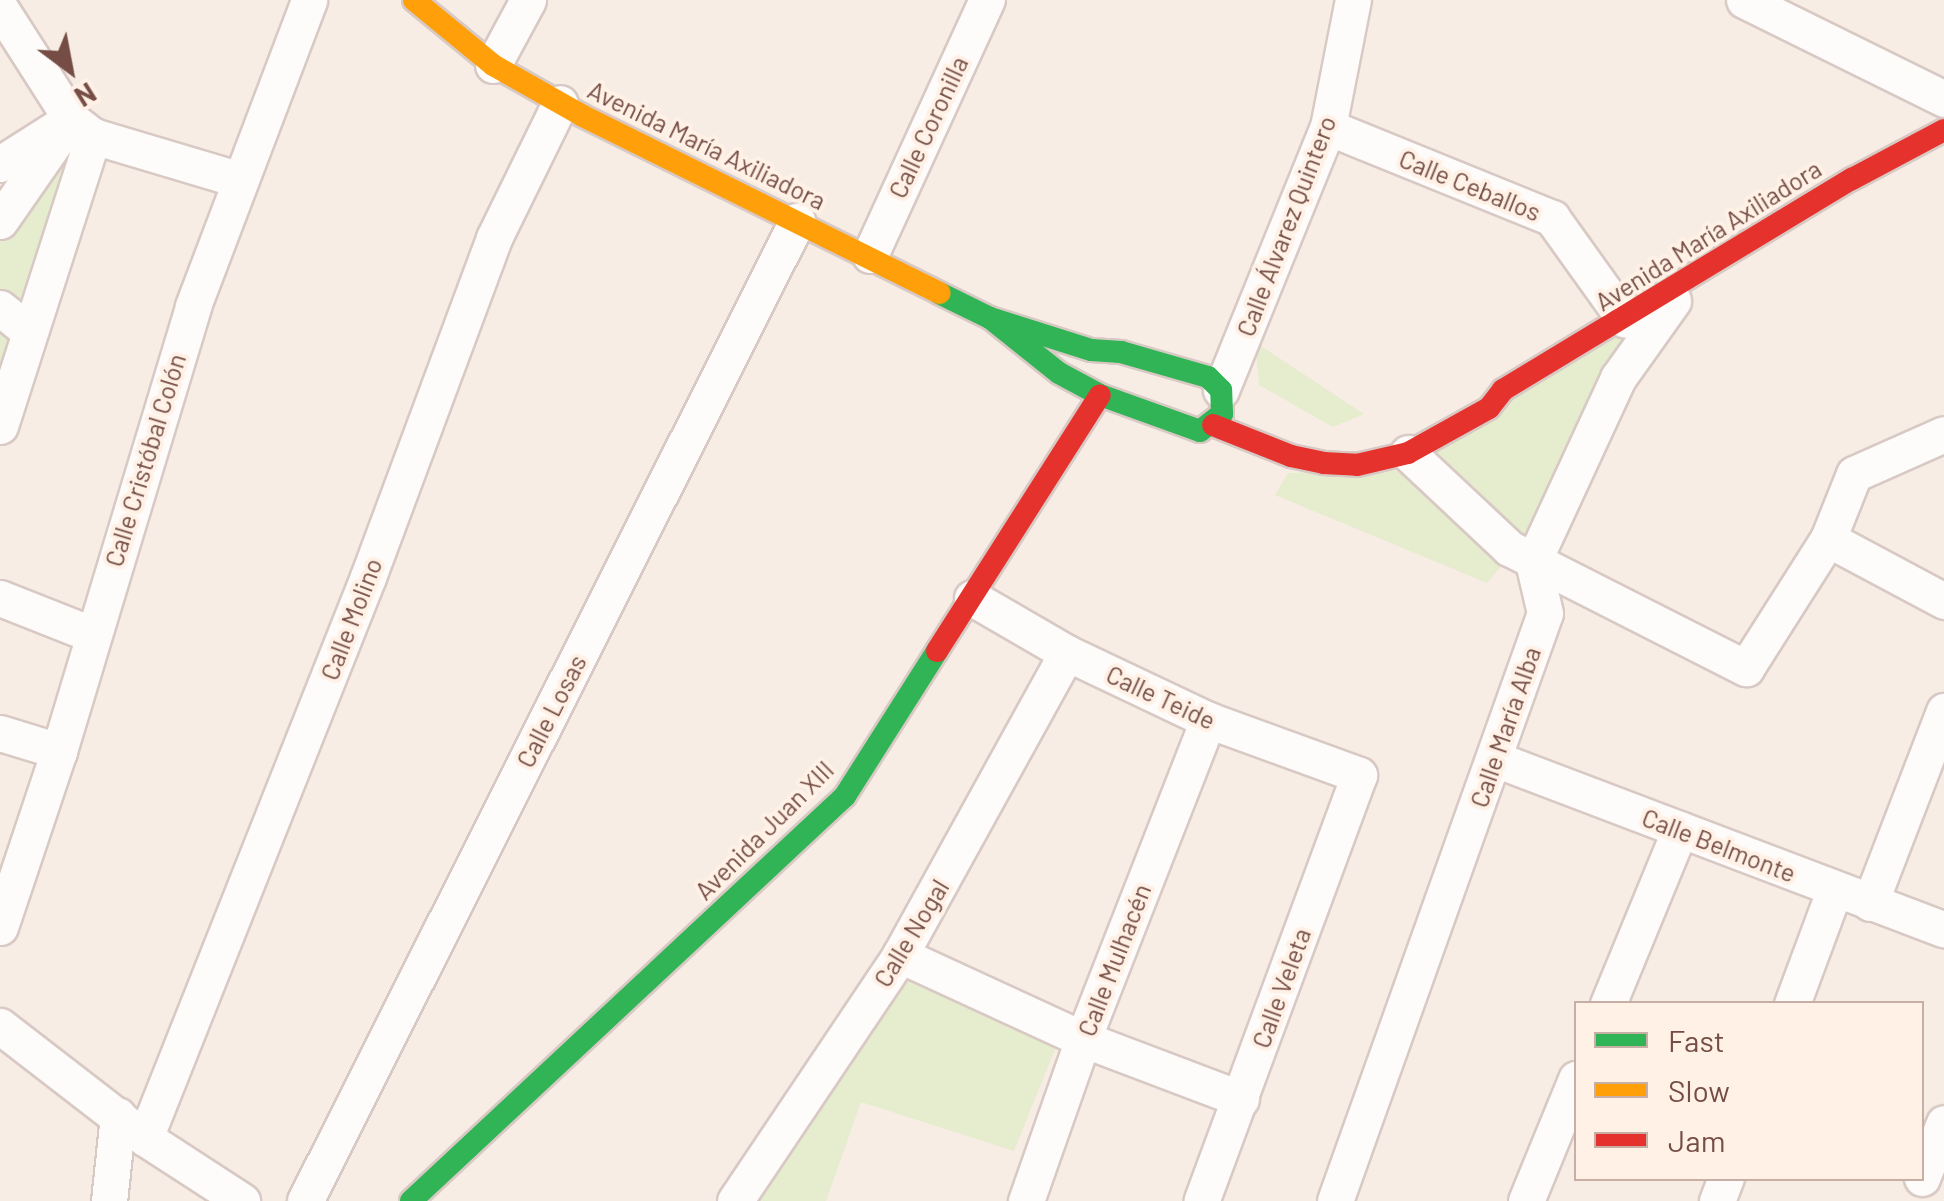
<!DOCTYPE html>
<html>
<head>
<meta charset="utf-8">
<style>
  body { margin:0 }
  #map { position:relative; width:1944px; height:1201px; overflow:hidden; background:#f7ede5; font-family:Barlow,sans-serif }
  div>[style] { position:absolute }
  .green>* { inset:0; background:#e6ecce }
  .roads { filter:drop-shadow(2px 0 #d8c9c4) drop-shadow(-2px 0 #d8c9c4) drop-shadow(0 2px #d8c9c4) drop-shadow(0 -2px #d8c9c4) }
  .street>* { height:35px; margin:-17.5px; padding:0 17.5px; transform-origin:17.5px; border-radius:17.5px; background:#fefcfb }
  .fast>* { height:22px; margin:-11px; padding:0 11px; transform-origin:11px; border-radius:11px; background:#30b455 }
  .slow>* { height:22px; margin:-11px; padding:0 11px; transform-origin:11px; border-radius:11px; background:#ff9f0a }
  .jam>* { height:22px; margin:-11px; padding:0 11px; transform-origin:11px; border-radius:11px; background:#e5322d }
  span { translate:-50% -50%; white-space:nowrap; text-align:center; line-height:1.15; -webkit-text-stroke:8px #fff1e6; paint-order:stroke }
  .street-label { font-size:25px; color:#754d45 }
  .legend { position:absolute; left:1574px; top:1001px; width:350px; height:180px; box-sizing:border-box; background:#fff1e6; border:2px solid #c8afa6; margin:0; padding:12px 18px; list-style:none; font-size:30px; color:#754d45 }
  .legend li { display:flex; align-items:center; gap:20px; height:50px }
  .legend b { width:50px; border:2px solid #c8afa6 }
  .north { position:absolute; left:20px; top:20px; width:100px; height:100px; -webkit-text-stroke:8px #fff1e6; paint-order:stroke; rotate:148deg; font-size:28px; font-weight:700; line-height:40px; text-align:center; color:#754d45 }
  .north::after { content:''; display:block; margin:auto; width:35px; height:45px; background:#754d45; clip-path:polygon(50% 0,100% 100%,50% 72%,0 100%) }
</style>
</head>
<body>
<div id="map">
  <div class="green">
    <i style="clip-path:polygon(52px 157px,76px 164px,0 409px,0 188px)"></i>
    <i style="clip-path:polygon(1670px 296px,1530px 553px,1426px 456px)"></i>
    <i style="clip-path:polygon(1255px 342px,1364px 414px,1333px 427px,1259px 385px)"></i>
    <i style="clip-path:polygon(1391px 469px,1440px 489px,1512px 553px,1487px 583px,1275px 495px,1288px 473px)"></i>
    <i style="clip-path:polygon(907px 960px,1065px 1025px,1014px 1151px,861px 1102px,826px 1201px,748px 1201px)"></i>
  </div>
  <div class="roads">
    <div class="street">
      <i style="left:1744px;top:0;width:223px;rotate:26.3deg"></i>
      <i style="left:0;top:8px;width:132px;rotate:57.4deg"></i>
      <i style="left:71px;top:119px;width:28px;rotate:38deg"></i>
      <i style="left:93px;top:136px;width:154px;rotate:16.6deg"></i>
      <i style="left:493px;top:65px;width:74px;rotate:-61.7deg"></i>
      <i style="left:1328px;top:127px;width:242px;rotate:22.1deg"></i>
      <i style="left:1552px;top:218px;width:125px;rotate:54.4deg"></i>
      <i style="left:0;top:164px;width:69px;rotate:-32.5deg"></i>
      <i style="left:0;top:221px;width:124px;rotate:-55.2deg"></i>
      <i style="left:870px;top:255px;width:281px;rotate:-65.4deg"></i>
      <i style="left:0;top:308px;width:38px;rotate:39deg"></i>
      <i style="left:1221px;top:390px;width:284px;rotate:-67.9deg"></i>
      <i style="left:1328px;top:127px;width:129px;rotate:-78.9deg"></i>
      <i style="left:0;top:426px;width:305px;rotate:-72.2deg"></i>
      <i style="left:1408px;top:453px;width:139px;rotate:43.2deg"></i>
      <i style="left:1509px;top:548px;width:266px;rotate:26.9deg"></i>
      <i style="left:1746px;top:668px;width:153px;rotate:-57.6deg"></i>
      <i style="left:1828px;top:539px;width:70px;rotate:-68.2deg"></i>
      <i style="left:1854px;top:474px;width:98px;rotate:-24deg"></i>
      <i style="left:1828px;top:539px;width:132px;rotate:28.1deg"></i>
      <i style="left:0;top:598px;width:98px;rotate:21.6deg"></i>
      <i style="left:972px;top:598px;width:110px;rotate:30.1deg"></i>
      <i style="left:1067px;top:653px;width:156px;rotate:25.4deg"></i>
      <i style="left:1208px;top:720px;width:161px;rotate:20deg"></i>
      <i style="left:1359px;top:775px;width:454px;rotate:110.3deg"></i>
      <i style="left:0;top:733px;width:62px;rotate:17deg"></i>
      <i style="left:1495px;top:759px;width:480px;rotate:20.8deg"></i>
      <i style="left:1870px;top:903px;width:206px;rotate:-68.9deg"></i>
      <i style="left:0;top:927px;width:186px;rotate:-71.5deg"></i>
      <i style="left:59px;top:751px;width:465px;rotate:-73.2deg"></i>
      <i style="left:193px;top:306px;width:327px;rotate:-69.2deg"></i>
      <i style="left:900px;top:955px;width:201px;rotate:24.7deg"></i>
      <i style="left:1083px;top:1039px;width:169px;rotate:20.8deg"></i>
      <i style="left:1608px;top:1004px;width:189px;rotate:-67.6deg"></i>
      <i style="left:1792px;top:1004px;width:121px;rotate:-69.6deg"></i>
      <i style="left:0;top:1026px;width:183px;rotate:37.7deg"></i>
      <i style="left:145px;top:1138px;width:116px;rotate:33deg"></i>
      <i style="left:145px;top:1138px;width:604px;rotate:-68.32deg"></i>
      <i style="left:368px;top:577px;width:362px;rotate:-69.6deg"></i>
      <i style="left:494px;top:238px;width:150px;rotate:-63.9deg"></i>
      <i style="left:1922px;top:1178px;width:59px;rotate:-68.2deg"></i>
      <i style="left:109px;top:1201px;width:86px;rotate:-84deg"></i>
      <i style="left:305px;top:1201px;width:1097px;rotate:-63.34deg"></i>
      <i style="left:735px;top:1201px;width:296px;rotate:-56.1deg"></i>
      <i style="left:900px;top:955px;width:345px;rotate:-61.1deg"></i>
      <i style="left:1026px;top:1201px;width:172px;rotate:-70.6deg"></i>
      <i style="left:1083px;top:1039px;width:343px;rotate:-68.6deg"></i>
      <i style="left:1335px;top:1201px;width:624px;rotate:-70.35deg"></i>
      <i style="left:1545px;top:613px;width:52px;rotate:-103.2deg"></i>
      <i style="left:1533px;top:562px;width:203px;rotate:-65.2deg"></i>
      <i style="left:1618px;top:378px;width:95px;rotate:-54.5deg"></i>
      <i style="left:1526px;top:1201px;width:132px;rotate:-67.7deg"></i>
      <i style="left:1717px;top:1201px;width:25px;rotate:-69deg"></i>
    </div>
    <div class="fast">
      <i style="left:939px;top:293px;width:57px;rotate:26.1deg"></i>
      <i style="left:990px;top:318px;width:88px;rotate:38.6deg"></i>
      <i style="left:1059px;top:373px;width:47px;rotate:28.2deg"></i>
      <i style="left:1100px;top:395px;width:106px;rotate:19.8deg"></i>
      <i style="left:1200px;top:431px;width:28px;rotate:-38deg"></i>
      <i style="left:1222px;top:414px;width:24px;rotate:-92deg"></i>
      <i style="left:1221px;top:390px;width:18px;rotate:-135deg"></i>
      <i style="left:1208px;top:377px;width:91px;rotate:-164deg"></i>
      <i style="left:1121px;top:352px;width:30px;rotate:-176deg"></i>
      <i style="left:1091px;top:350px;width:106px;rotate:-162.4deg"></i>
      <i style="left:411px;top:1201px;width:594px;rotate:-43.02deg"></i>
      <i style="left:845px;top:796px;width:172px;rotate:-57.6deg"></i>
    </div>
    <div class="slow">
      <i style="left:414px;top:0;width:102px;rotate:39.4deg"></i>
      <i style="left:493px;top:65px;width:103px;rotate:29.5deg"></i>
      <i style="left:583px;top:116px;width:398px;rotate:26.4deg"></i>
    </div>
    <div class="jam">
      <i style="left:1213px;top:425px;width:84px;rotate:21.7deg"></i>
      <i style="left:1291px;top:456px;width:33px;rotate:12deg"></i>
      <i style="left:1323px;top:463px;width:34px;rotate:3deg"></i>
      <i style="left:1357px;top:465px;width:52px;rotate:-13.2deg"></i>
      <i style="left:1408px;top:453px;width:93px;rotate:-29.1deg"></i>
      <i style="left:1489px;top:408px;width:23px;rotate:-52deg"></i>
      <i style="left:1503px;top:390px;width:408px;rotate:-31.2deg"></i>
      <i style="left:1852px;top:179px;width:104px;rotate:-28deg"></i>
      <i style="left:937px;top:651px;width:303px;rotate:-57.5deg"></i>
    </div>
  </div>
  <div class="street-label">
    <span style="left:928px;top:127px;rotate:-65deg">Calle Coronilla</span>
    <span style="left:707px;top:145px;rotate:26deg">Avenida María Axiliadora</span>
    <span style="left:1470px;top:185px;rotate:22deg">Calle Ceballos</span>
    <span style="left:1286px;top:226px;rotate:-69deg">Calle Álvarez Quintero</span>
    <span style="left:1708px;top:235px;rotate:-32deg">Avenida María Axiliadora</span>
    <span style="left:145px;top:460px;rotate:-73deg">Calle Cristóbal Colón</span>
    <span style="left:351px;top:619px;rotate:-69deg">Calle Molino</span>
    <span style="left:1161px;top:697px;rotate:25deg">Calle Teide</span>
    <span style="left:551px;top:711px;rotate:-63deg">Calle Losas</span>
    <span style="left:1505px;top:727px;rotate:-71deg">Calle María Alba</span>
    <span style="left:764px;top:830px;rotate:-45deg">Avenida Juan XIII</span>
    <span style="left:1719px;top:845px;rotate:21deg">Calle Belmonte</span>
    <span style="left:911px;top:933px;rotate:-59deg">Calle Nogal</span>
    <span style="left:1114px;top:960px;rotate:-69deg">Calle Mulhacén</span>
    <span style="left:1281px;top:988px;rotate:-70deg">Calle Veleta</span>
  </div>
  <ul class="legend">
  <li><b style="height:12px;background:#30b455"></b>Fast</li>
  <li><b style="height:12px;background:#ff9f0a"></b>Slow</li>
  <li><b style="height:12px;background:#e5322d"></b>Jam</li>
  </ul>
  <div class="north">N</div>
</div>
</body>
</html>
